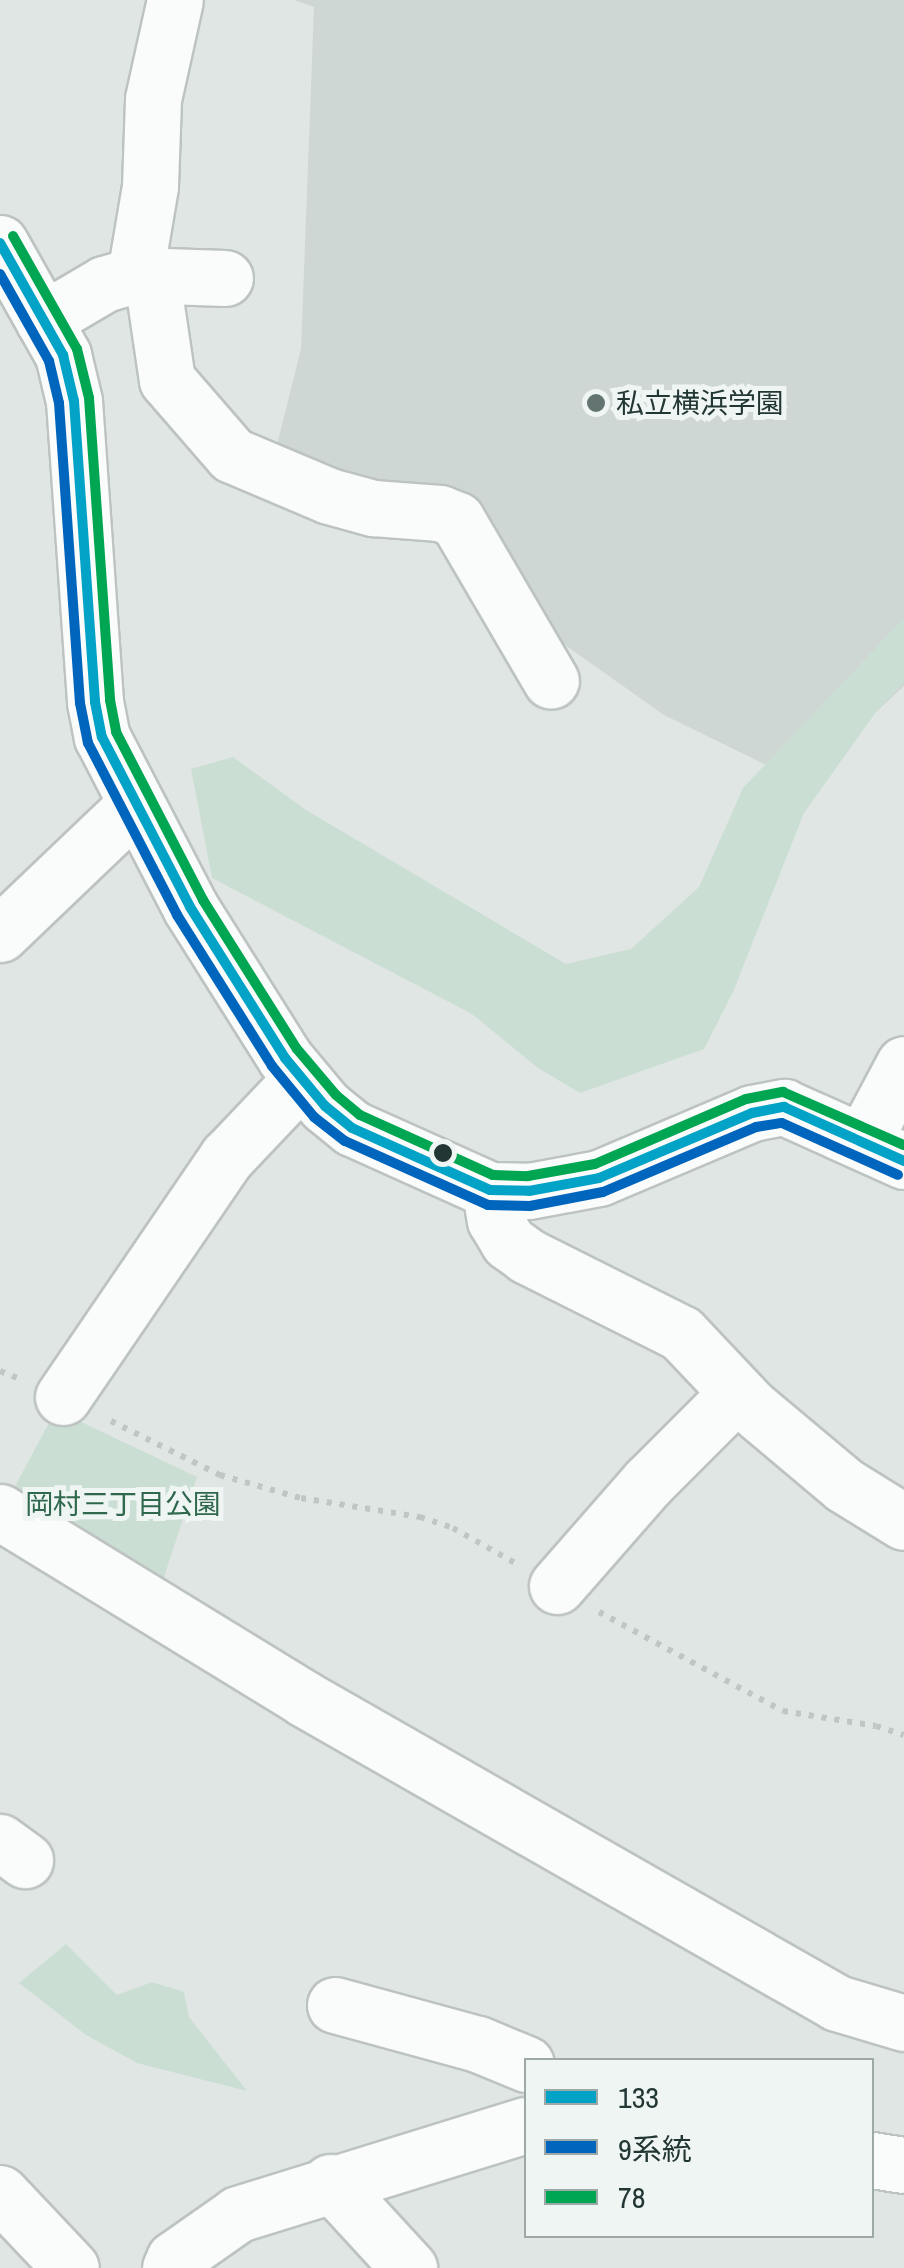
<!DOCTYPE html>
<html>
<head>
<meta charset="utf-8">
<style>
  body { margin:0 }
  #map { position:relative; width:904px; height:2268px; overflow:hidden; background:#e0e6e4; font-family:"Archivo Narrow","Noto Sans JP",sans-serif }
  div>[style] { position:absolute }
  .built>* { inset:0; background:#cfd7d4 }
  .green>* { inset:0; background:#cbded4 }
  .path>* { height:6px; margin-top:-3px; transform-origin:0; background:repeating-linear-gradient(90deg,#bfc6c4 0 5px,transparent 0 13px) }
  .roads { filter:drop-shadow(2px 0 #bdc3c1) drop-shadow(-2px 0 #bdc3c1) drop-shadow(0 2px #bdc3c1) drop-shadow(0 -2px #bdc3c1) }
  .minor>* { height:55px; margin:-27.5px; padding:0 27.5px; transform-origin:27.5px; border-radius:27.5px; background:#fafbfb }
  .bus-1>* { height:10px; margin:-5px; padding:0 5px; transform-origin:5px; border-radius:5px; background:#02a3c6 }
  .bus-2>* { height:10px; margin:-5px; padding:0 5px; transform-origin:5px; border-radius:5px; background:#0065bd }
  .bus-3>* { height:10px; margin:-5px; padding:0 5px; transform-origin:5px; border-radius:5px; background:#00a651 }
  .dots>* { width:28px; height:28px; translate:-50% -50%; box-sizing:border-box; border:5px solid #eef5f3; border-radius:50% }
  span { translate:-50% -50%; white-space:nowrap; text-align:center; line-height:1.15; -webkit-text-stroke:10px #eef5f3; paint-order:stroke }
  .poi-label { font-size:28px; color:#223633 }
  .left { translate:0 -50%; text-align:left }
  .park-label { font-size:28px; color:#30684e }
  .legend { position:absolute; left:524px; top:2058px; width:350px; height:180px; box-sizing:border-box; background:#eef5f3; border:2px solid #9ca9a6; margin:0; padding:12px 18px; list-style:none; font-size:30px; color:#223633 }
  .legend li { display:flex; align-items:center; gap:20px; height:50px }
  .legend b { width:50px; border:2px solid #9ca9a6 }
</style>
</head>
<body>
<div id="map">
  <div class="built">
    <i style="clip-path:polygon(294px 0,904px 0,904px 686px,801px 782px,664px 715px,555px 638px,472px 507px,274px 457px,301px 349px,314px 7px)"></i>
  </div>
  <div class="green">
    <i style="clip-path:polygon(904px 618px,904px 682px,876px 712px,804px 813px,733px 992px,704px 1049px,580px 1093px,538px 1068px,472px 1014px,212px 878px,191px 769px,233px 757px,306px 810px,566px 964px,631px 949px,699px 887px,743px 788px)"></i>
    <i style="clip-path:polygon(56px 1410px,197px 1477px,159px 1592px,8px 1499px)"></i>
    <i style="clip-path:polygon(66px 1944px,117px 1995px,152px 1982px,184px 1992px,189px 2017px,247px 2091px,137px 2063px,86px 2035px,19px 1983px)"></i>
  </div>
  <div class="path">
    <i style="left:0;top:1371px;width:18px;rotate:22deg"></i>
    <i style="left:111px;top:1421px;width:122px;rotate:26.4deg"></i>
    <i style="left:220px;top:1475px;width:84px;rotate:15.9deg"></i>
    <i style="left:301px;top:1498px;width:121px;rotate:9.1deg"></i>
    <i style="left:420px;top:1517px;width:35px;rotate:18deg"></i>
    <i style="left:453px;top:1528px;width:71px;rotate:29.4deg"></i>
    <i style="left:599px;top:1612px;width:209px;rotate:28.3deg"></i>
    <i style="left:783px;top:1711px;width:94px;rotate:9.2deg"></i>
    <i style="left:876px;top:1726px;width:29px;rotate:18deg"></i>
  </div>
  <div class="roads">
    <div class="minor">
      <i style="left:0;top:243px;width:129px;rotate:60.6deg"></i>
      <i style="left:63px;top:355px;width:47px;rotate:76.6deg"></i>
      <i style="left:74px;top:401px;width:302px;rotate:86deg"></i>
      <i style="left:95px;top:702px;width:36px;rotate:79deg"></i>
      <i style="left:102px;top:737px;width:191px;rotate:62.6deg"></i>
      <i style="left:190px;top:907px;width:178px;rotate:57.8deg"></i>
      <i style="left:285px;top:1058px;width:62px;rotate:50.2deg"></i>
      <i style="left:325px;top:1106px;width:35px;rotate:39deg"></i>
      <i style="left:352px;top:1128px;width:151px;rotate:24.2deg"></i>
      <i style="left:490px;top:1190px;width:39px;rotate:1deg"></i>
      <i style="left:529px;top:1191px;width:71px;rotate:-10.5deg"></i>
      <i style="left:599px;top:1178px;width:166px;rotate:-23deg"></i>
      <i style="left:752px;top:1113px;width:33px;rotate:-11deg"></i>
      <i style="left:784px;top:1107px;width:132px;rotate:24.2deg"></i>
      <i style="left:151px;top:272px;width:109px;rotate:81.6deg"></i>
      <i style="left:167px;top:380px;width:99px;rotate:49.1deg"></i>
      <i style="left:232px;top:455px;width:105px;rotate:22.9deg"></i>
      <i style="left:329px;top:496px;width:46px;rotate:15.3deg"></i>
      <i style="left:373px;top:508px;width:67px;rotate:4.3deg"></i>
      <i style="left:440px;top:513px;width:18px;rotate:22deg"></i>
      <i style="left:457px;top:520px;width:186px;rotate:59.7deg"></i>
      <i style="left:135px;top:275px;width:90px;rotate:-80.4deg"></i>
      <i style="left:150px;top:186px;width:87px;rotate:-88deg"></i>
      <i style="left:153px;top:99px;width:101px;rotate:-77.5deg"></i>
      <i style="left:43px;top:320px;width:71px;rotate:-30.5deg"></i>
      <i style="left:104px;top:284px;width:32px;rotate:-16deg"></i>
      <i style="left:135px;top:275px;width:90px;rotate:1.9deg"></i>
      <i style="left:0;top:934px;width:188px;rotate:-43.7deg"></i>
      <i style="left:863px;top:1141px;width:87px;rotate:-62deg"></i>
      <i style="left:490px;top:1190px;width:30px;rotate:81deg"></i>
      <i style="left:495px;top:1220px;width:26px;rotate:59deg"></i>
      <i style="left:508px;top:1242px;width:24px;rotate:36deg"></i>
      <i style="left:527px;top:1256px;width:172px;rotate:26.6deg"></i>
      <i style="left:681px;top:1333px;width:100px;rotate:46.6deg"></i>
      <i style="left:750px;top:1406px;width:123px;rotate:40deg"></i>
      <i style="left:844px;top:1485px;width:70px;rotate:31.7deg"></i>
      <i style="left:63px;top:1397px;width:291px;rotate:-55.7deg"></i>
      <i style="left:227px;top:1157px;width:106px;rotate:-46.5deg"></i>
      <i style="left:0;top:1512px;width:356px;rotate:31.5deg"></i>
      <i style="left:303px;top:1698px;width:615px;rotate:29.73deg"></i>
      <i style="left:837px;top:2003px;width:70px;rotate:16.6deg"></i>
      <i style="left:557px;top:1586px;width:138px;rotate:-48.8deg"></i>
      <i style="left:648px;top:1482px;width:126px;rotate:-45deg"></i>
      <i style="left:0;top:1842px;width:31px;rotate:36deg"></i>
      <i style="left:335px;top:2005px;width:148px;rotate:15.3deg"></i>
      <i style="left:478px;top:2044px;width:52px;rotate:22.6deg"></i>
      <i style="left:872px;top:2160px;width:32px;rotate:9deg"></i>
      <i style="left:330px;top:2182px;width:117px;rotate:47.4deg"></i>
      <i style="left:0;top:2193px;width:103px;rotate:46.6deg"></i>
      <i style="left:170px;top:2268px;width:10px;rotate:-66deg"></i>
      <i style="left:174px;top:2259px;width:78px;rotate:-35.1deg"></i>
      <i style="left:238px;top:2214px;width:301px;rotate:-17.2deg"></i>
    </div>
  </div>
  <div class="bus-1">
    <i style="left:0;top:243px;width:129px;rotate:60.6deg"></i>
    <i style="left:63px;top:355px;width:47px;rotate:76.6deg"></i>
    <i style="left:74px;top:401px;width:302px;rotate:86deg"></i>
    <i style="left:95px;top:702px;width:36px;rotate:79deg"></i>
    <i style="left:102px;top:737px;width:191px;rotate:62.6deg"></i>
    <i style="left:190px;top:907px;width:178px;rotate:57.8deg"></i>
    <i style="left:285px;top:1058px;width:62px;rotate:50.2deg"></i>
    <i style="left:325px;top:1106px;width:35px;rotate:39deg"></i>
    <i style="left:352px;top:1128px;width:151px;rotate:24.2deg"></i>
    <i style="left:490px;top:1190px;width:39px;rotate:1deg"></i>
    <i style="left:529px;top:1191px;width:71px;rotate:-10.5deg"></i>
    <i style="left:599px;top:1178px;width:166px;rotate:-23deg"></i>
    <i style="left:752px;top:1113px;width:33px;rotate:-11deg"></i>
    <i style="left:784px;top:1107px;width:132px;rotate:24.2deg"></i>
  </div>
  <div class="bus-2">
    <i style="left:0;top:274px;width:100px;rotate:60.6deg"></i>
    <i style="left:49px;top:361px;width:43px;rotate:76.6deg"></i>
    <i style="left:59px;top:403px;width:301px;rotate:86deg"></i>
    <i style="left:80px;top:703px;width:41px;rotate:78.7deg"></i>
    <i style="left:88px;top:743px;width:194px;rotate:62.6deg"></i>
    <i style="left:177px;top:915px;width:178px;rotate:57.8deg"></i>
    <i style="left:272px;top:1066px;width:66px;rotate:50.5deg"></i>
    <i style="left:314px;top:1117px;width:39px;rotate:38deg"></i>
    <i style="left:345px;top:1141px;width:157px;rotate:24.1deg"></i>
    <i style="left:488px;top:1205px;width:42px;rotate:1.4deg"></i>
    <i style="left:530px;top:1206px;width:74px;rotate:-10.9deg"></i>
    <i style="left:603px;top:1192px;width:166px;rotate:-23deg"></i>
    <i style="left:756px;top:1127px;width:26px;rotate:-9deg"></i>
    <i style="left:782px;top:1123px;width:127px;rotate:24.1deg"></i>
  </div>
  <div class="bus-3">
    <i style="left:13px;top:236px;width:130px;rotate:60.5deg"></i>
    <i style="left:77px;top:349px;width:50px;rotate:76.2deg"></i>
    <i style="left:89px;top:398px;width:303px;rotate:86deg"></i>
    <i style="left:110px;top:700px;width:33px;rotate:79deg"></i>
    <i style="left:116px;top:732px;width:189px;rotate:62.6deg"></i>
    <i style="left:203px;top:900px;width:176px;rotate:57.8deg"></i>
    <i style="left:297px;top:1049px;width:60px;rotate:49.7deg"></i>
    <i style="left:336px;top:1095px;width:31px;rotate:40deg"></i>
    <i style="left:360px;top:1115px;width:146px;rotate:24.3deg"></i>
    <i style="left:493px;top:1175px;width:35px;rotate:2deg"></i>
    <i style="left:528px;top:1176px;width:68px;rotate:-10.2deg"></i>
    <i style="left:595px;top:1164px;width:164px;rotate:-23.3deg"></i>
    <i style="left:746px;top:1099px;width:38px;rotate:-11deg"></i>
    <i style="left:783px;top:1092px;width:132px;rotate:23.7deg"></i>
  </div>
  <div class="dots">
    <i style="left:596px;top:403px;background:#647471"></i>
    <i style="left:443px;top:1153px;background:#223633"></i>
  </div>
  <div class="poi-label">
    <span class="left" style="left:616px;top:403px">私立横浜学園</span>
  </div>
  <div class="park-label">
    <span style="left:123px;top:1504px">岡村三丁目公園</span>
  </div>
  <ul class="legend">
  <li><b style="height:12px;background:#02a3c6"></b>133</li>
  <li><b style="height:12px;background:#0065bd"></b>9系統</li>
  <li><b style="height:12px;background:#00a651"></b>78</li>
  </ul>
</div>
</body>
</html>
